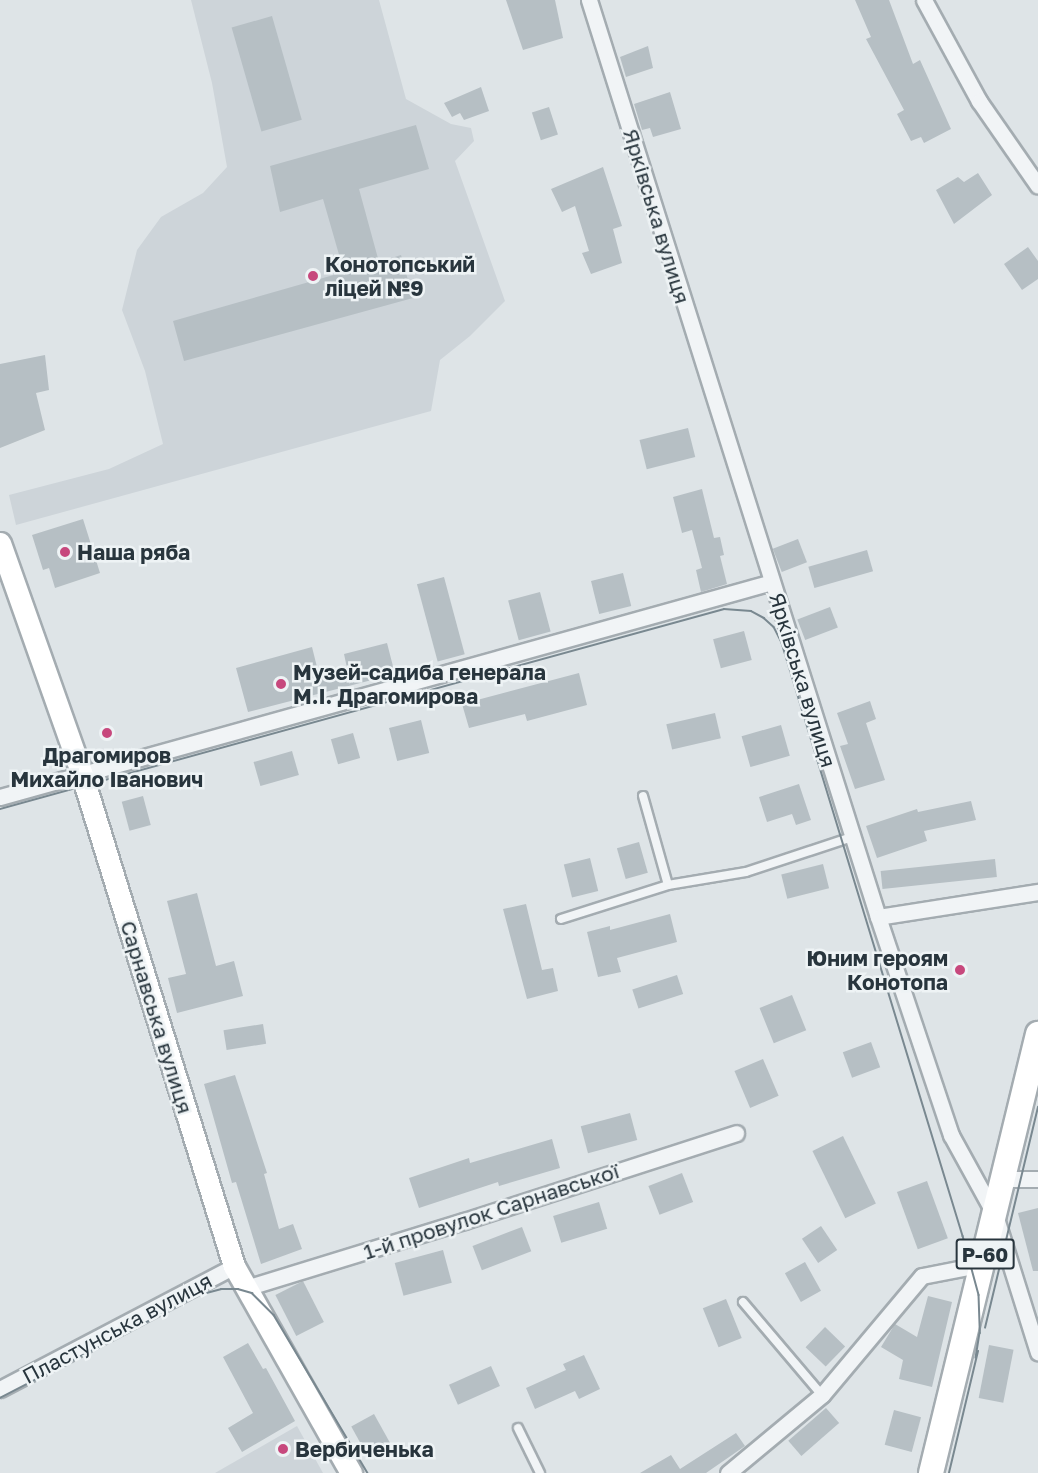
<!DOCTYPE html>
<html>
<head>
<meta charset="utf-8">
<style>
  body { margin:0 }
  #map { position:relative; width:1038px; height:1473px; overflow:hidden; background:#dee4e7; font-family:"Golos Text",sans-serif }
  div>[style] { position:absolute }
  .built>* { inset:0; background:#cdd4d9 }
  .building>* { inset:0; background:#b6bfc4; transform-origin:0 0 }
  .roads { filter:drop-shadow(2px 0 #a4acb1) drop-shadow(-2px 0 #a4acb1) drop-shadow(0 2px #a4acb1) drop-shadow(0 -2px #a4acb1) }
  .lane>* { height:8px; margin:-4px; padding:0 4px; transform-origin:4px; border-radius:4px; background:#f1f4f6 }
  .street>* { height:15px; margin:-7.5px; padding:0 7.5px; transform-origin:7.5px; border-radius:7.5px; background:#f1f4f6 }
  .secondary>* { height:21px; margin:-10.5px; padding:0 10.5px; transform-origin:10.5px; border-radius:10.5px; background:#fff }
  .primary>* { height:24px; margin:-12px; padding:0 12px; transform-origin:12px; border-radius:12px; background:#fff }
  .tram>* { height:1.5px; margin:-0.75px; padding:0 0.75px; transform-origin:0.75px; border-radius:0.75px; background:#798890 }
  .dots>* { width:16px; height:16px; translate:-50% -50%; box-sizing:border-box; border:3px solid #eef3f5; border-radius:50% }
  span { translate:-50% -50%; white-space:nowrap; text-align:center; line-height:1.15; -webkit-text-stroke:5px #eef3f5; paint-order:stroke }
  .shield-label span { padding:2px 4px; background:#eef3f5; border:2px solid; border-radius:4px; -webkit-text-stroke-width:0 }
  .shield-label { font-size:20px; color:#28353d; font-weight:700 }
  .street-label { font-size:21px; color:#28353d }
  .poi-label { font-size:21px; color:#28353d; font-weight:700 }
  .left { translate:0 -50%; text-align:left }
  .right { translate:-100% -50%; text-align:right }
</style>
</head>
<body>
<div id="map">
  <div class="built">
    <i style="clip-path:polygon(191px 0,379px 0,406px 99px,451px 124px,471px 128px,474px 141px,455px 161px,505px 301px,470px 336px,440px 360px,431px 411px,16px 525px,9px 495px,109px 469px,163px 444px,145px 371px,122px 310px,137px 250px,161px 217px,203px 193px,227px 167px,212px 83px)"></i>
    <i style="clip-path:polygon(297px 1426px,323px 1473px,215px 1473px)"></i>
  </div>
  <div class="building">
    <i style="clip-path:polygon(506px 0,555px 0,563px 38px,523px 50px)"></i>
    <i style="clip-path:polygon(855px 0,889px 0,913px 64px,920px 60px,951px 129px,924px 143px,921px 137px,911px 141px,897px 114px,904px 110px,866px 39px,871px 37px)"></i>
    <i style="left:272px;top:16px;width:108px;height:42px;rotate:74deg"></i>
    <i style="clip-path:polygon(648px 46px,653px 68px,626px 77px,620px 57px)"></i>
    <i style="clip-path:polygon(481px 87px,489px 111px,464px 120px,460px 113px,452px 117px,444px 103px)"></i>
    <i style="clip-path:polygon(670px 92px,681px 129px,653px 137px,650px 128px,642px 130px,634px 104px)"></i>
    <i style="left:549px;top:107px;width:29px;height:18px;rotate:72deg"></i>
    <i style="clip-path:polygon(416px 125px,429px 169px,359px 189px,379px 262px,401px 255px,413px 298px,184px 361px,173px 321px,344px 272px,323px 199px,280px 212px,270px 166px)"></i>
    <i style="clip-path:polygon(603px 167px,622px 226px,613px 229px,622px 263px,591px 274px,582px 253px,589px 251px,575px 206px,562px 212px,551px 189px)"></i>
    <i style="clip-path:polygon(978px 173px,992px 195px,954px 224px,936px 190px,958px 177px,964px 182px)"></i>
    <i style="clip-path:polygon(1028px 247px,1038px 261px,1038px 279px,1022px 290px,1004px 264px)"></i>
    <i style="clip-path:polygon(45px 355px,49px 390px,36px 393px,45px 430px,0 448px,0 364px)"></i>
    <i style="left:688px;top:428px;width:30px;height:50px;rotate:76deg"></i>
    <i style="clip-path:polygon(702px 489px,714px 538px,720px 537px,724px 555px,720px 556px,727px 584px,701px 592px,696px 570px,702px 568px,692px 530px,682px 533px,673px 497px)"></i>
    <i style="clip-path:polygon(83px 519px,100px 573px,55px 588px,49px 568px,43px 570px,32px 535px)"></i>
    <i style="left:798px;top:539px;width:25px;height:27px;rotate:69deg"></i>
    <i style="left:867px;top:550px;width:22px;height:61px;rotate:74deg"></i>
    <i style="left:623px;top:573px;width:34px;height:33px;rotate:76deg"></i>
    <i style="left:444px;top:577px;width:80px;height:28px;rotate:75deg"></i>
    <i style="left:540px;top:592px;width:41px;height:33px;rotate:75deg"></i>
    <i style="left:830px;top:607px;width:22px;height:35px;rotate:69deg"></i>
    <i style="left:744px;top:631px;width:30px;height:32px;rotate:75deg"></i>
    <i style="clip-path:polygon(387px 643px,395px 674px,248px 712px,236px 668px,312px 647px,319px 675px,347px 668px,344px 654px)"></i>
    <i style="clip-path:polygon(579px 673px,587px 705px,527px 721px,525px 714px,469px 728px,462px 704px)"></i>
    <i style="clip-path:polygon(870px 701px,876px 719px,866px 723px,885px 780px,855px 789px,840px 746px,848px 744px,837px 713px)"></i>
    <i style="left:715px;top:713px;width:26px;height:50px;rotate:77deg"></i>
    <i style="left:421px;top:720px;width:34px;height:33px;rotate:76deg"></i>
    <i style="left:781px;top:725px;width:32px;height:41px;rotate:74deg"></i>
    <i style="left:353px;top:733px;width:26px;height:23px;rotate:74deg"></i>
    <i style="left:292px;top:751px;width:25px;height:40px;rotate:74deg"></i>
    <i style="clip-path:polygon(799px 784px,811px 820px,796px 825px,792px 814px,767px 822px,759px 797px)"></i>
    <i style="left:143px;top:796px;width:30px;height:22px;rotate:75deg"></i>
    <i style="clip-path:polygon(971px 801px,976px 820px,924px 831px,927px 841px,877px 858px,866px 826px,917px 809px,918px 812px)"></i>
    <i style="left:639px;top:842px;width:32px;height:23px;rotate:74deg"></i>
    <i style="left:590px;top:858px;width:34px;height:27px;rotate:76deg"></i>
    <i style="left:995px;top:859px;width:18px;height:115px;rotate:84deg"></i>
    <i style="left:823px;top:864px;width:25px;height:43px;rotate:76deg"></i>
    <i style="clip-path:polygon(197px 893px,216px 966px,234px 961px,243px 996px,177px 1013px,168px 978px,186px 974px,167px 901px)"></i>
    <i style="clip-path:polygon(526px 904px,542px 970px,553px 968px,558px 991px,527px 999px,503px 909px)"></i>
    <i style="clip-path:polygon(670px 914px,677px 942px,617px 958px,621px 972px,598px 977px,587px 932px,610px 926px,610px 930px)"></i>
    <i style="left:677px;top:975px;width:20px;height:47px;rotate:72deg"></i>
    <i style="left:792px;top:995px;width:38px;height:35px;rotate:68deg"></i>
    <i style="left:263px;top:1024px;width:20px;height:40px;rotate:81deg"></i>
    <i style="left:871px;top:1042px;width:27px;height:30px;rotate:70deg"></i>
    <i style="left:763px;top:1059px;width:40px;height:31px;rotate:67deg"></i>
    <i style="clip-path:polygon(235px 1075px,267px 1173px,264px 1174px,279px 1229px,293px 1224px,302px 1249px,261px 1264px,236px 1182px,232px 1183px,204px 1084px)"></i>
    <i style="left:630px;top:1113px;width:28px;height:51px;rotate:75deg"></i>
    <i style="left:843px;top:1136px;width:75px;height:34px;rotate:64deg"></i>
    <i style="clip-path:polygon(552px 1139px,560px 1168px,499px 1186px,498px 1182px,419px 1208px,409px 1178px,469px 1158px,470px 1163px)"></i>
    <i style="left:682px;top:1173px;width:31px;height:36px;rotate:69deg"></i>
    <i style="left:927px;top:1181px;width:61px;height:32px;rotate:70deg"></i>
    <i style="left:599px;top:1202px;width:28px;height:48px;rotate:73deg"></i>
    <i style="clip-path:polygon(1038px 1208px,1038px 1271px,1033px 1271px,1018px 1213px)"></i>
    <i style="left:821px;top:1226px;width:29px;height:23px;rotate:56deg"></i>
    <i style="left:522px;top:1227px;width:26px;height:53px;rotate:69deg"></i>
    <i style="left:443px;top:1250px;width:34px;height:50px;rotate:75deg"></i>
    <i style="left:805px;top:1262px;width:33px;height:23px;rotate:61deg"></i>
    <i style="left:303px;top:1281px;width:46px;height:31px;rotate:63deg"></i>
    <i style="clip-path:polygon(928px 1296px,952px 1302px,932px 1387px,899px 1379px,903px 1360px,881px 1347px,895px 1324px,917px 1337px)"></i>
    <i style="left:726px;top:1299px;width:42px;height:25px;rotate:68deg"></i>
    <i style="left:825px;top:1327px;width:28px;height:28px;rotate:44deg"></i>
    <i style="clip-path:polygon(248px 1343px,263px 1369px,266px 1368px,295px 1421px,242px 1452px,228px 1428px,253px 1413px,223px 1357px)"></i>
    <i style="left:989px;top:1345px;width:25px;height:54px;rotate:11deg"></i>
    <i style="clip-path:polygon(584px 1355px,600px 1389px,579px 1399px,575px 1391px,535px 1409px,526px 1388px,566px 1370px,563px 1364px)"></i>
    <i style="left:491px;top:1366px;width:22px;height:46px;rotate:66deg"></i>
    <i style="left:826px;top:1408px;width:20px;height:50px;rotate:49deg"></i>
    <i style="left:894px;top:1410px;width:28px;height:36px;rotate:15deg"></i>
    <i style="left:374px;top:1414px;width:35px;height:26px;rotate:61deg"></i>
    <i style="clip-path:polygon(736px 1433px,745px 1446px,706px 1473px,640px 1473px,671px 1455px,680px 1469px)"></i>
  </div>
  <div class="roads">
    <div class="lane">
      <i style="left:643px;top:796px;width:92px;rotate:74.3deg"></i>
      <i style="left:561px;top:919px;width:112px;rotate:-17.6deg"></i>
      <i style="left:668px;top:885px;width:79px;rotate:-9.5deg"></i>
      <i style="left:746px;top:872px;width:112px;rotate:-18.3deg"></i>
      <i style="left:743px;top:1302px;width:122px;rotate:49.7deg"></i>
      <i style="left:518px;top:1428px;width:50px;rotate:63.9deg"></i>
    </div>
    <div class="street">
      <i style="left:589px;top:0;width:961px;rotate:72.51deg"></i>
      <i style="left:878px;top:917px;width:230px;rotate:71.5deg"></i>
      <i style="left:951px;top:1135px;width:91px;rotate:61.2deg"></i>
      <i style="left:995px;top:1215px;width:144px;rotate:72.6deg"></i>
      <i style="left:924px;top:0;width:115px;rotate:61.4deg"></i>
      <i style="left:979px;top:101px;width:103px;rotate:55.2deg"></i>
      <i style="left:0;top:797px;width:801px;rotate:-15.56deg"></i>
      <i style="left:878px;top:917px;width:162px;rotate:-8.9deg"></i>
      <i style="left:1003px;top:1179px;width:35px"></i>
      <i style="left:246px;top:1288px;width:228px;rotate:-17.1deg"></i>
      <i style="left:464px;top:1221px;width:286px;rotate:-17.9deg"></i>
      <i style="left:0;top:1389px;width:264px;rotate:-27.7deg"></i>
      <i style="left:728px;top:1473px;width:122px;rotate:-39.7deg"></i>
      <i style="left:822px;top:1395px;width:155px;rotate:-50deg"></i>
      <i style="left:922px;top:1276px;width:62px;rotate:-11.1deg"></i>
    </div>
    <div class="secondary">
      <i style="left:0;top:543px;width:246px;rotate:70.5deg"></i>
      <i style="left:82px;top:775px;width:514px;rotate:72.8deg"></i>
      <i style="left:234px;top:1266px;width:238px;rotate:60.5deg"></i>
    </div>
    <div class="primary">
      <i style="left:931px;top:1473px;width:452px;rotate:-76.3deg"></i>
    </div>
  </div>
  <div class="tram">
    <i style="left:0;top:809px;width:751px;rotate:-15.44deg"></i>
    <i style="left:724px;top:609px;width:27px;rotate:4deg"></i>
    <i style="left:751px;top:611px;width:15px;rotate:28deg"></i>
    <i style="left:764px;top:618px;width:13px;rotate:42deg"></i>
    <i style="left:774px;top:627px;width:18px;rotate:63deg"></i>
    <i style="left:782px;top:643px;width:620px;rotate:73.03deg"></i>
    <i style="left:963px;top:1236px;width:61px;rotate:74.8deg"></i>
    <i style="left:979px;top:1295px;width:38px;rotate:88deg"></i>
    <i style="left:980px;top:1333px;width:25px;rotate:99deg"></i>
    <i style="left:985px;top:1328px;width:227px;rotate:-76.5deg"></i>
    <i style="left:0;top:1398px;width:224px;rotate:-27.4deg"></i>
    <i style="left:199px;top:1295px;width:23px;rotate:-15deg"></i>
    <i style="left:221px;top:1289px;width:17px"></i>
    <i style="left:238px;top:1289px;width:15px;rotate:16deg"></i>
    <i style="left:252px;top:1293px;width:31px;rotate:45deg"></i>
    <i style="left:274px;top:1315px;width:184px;rotate:59.3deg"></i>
    <i style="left:949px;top:1473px;width:125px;rotate:-76.6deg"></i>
  </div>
  <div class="dots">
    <i style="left:313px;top:276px;background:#c7487d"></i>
    <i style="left:65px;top:552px;background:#c7487d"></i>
    <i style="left:281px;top:684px;background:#c7487d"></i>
    <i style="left:107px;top:733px;background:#c7487d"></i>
    <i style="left:960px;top:970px;background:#c7487d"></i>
    <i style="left:283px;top:1449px;background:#c7487d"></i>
  </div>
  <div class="shield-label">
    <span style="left:985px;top:1254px">Р-60</span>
  </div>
  <div class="street-label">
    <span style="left:657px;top:216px;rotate:73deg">Ярківська вулиця</span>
    <span style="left:803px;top:680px;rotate:73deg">Ярківська вулиця</span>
    <span style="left:157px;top:1017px;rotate:73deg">Сарнавська вулиця</span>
    <span style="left:491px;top:1211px;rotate:-18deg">1-й провулок Сарнавської</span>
    <span style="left:117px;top:1328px;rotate:-28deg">Пластунська вулиця</span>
  </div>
  <div class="poi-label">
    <span class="left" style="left:325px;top:276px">Конотопський<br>ліцей №9</span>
    <span class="left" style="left:77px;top:552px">Наша ряба</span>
    <span class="left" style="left:293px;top:684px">Музей-садиба генерала<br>М.І. Драгомирова</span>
    <span style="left:107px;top:767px">Драгомиров<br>Михайло Іванович</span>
    <span class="right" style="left:948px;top:970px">Юним героям<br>Конотопа</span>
    <span class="left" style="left:295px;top:1449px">Вербиченька</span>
  </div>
</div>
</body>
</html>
